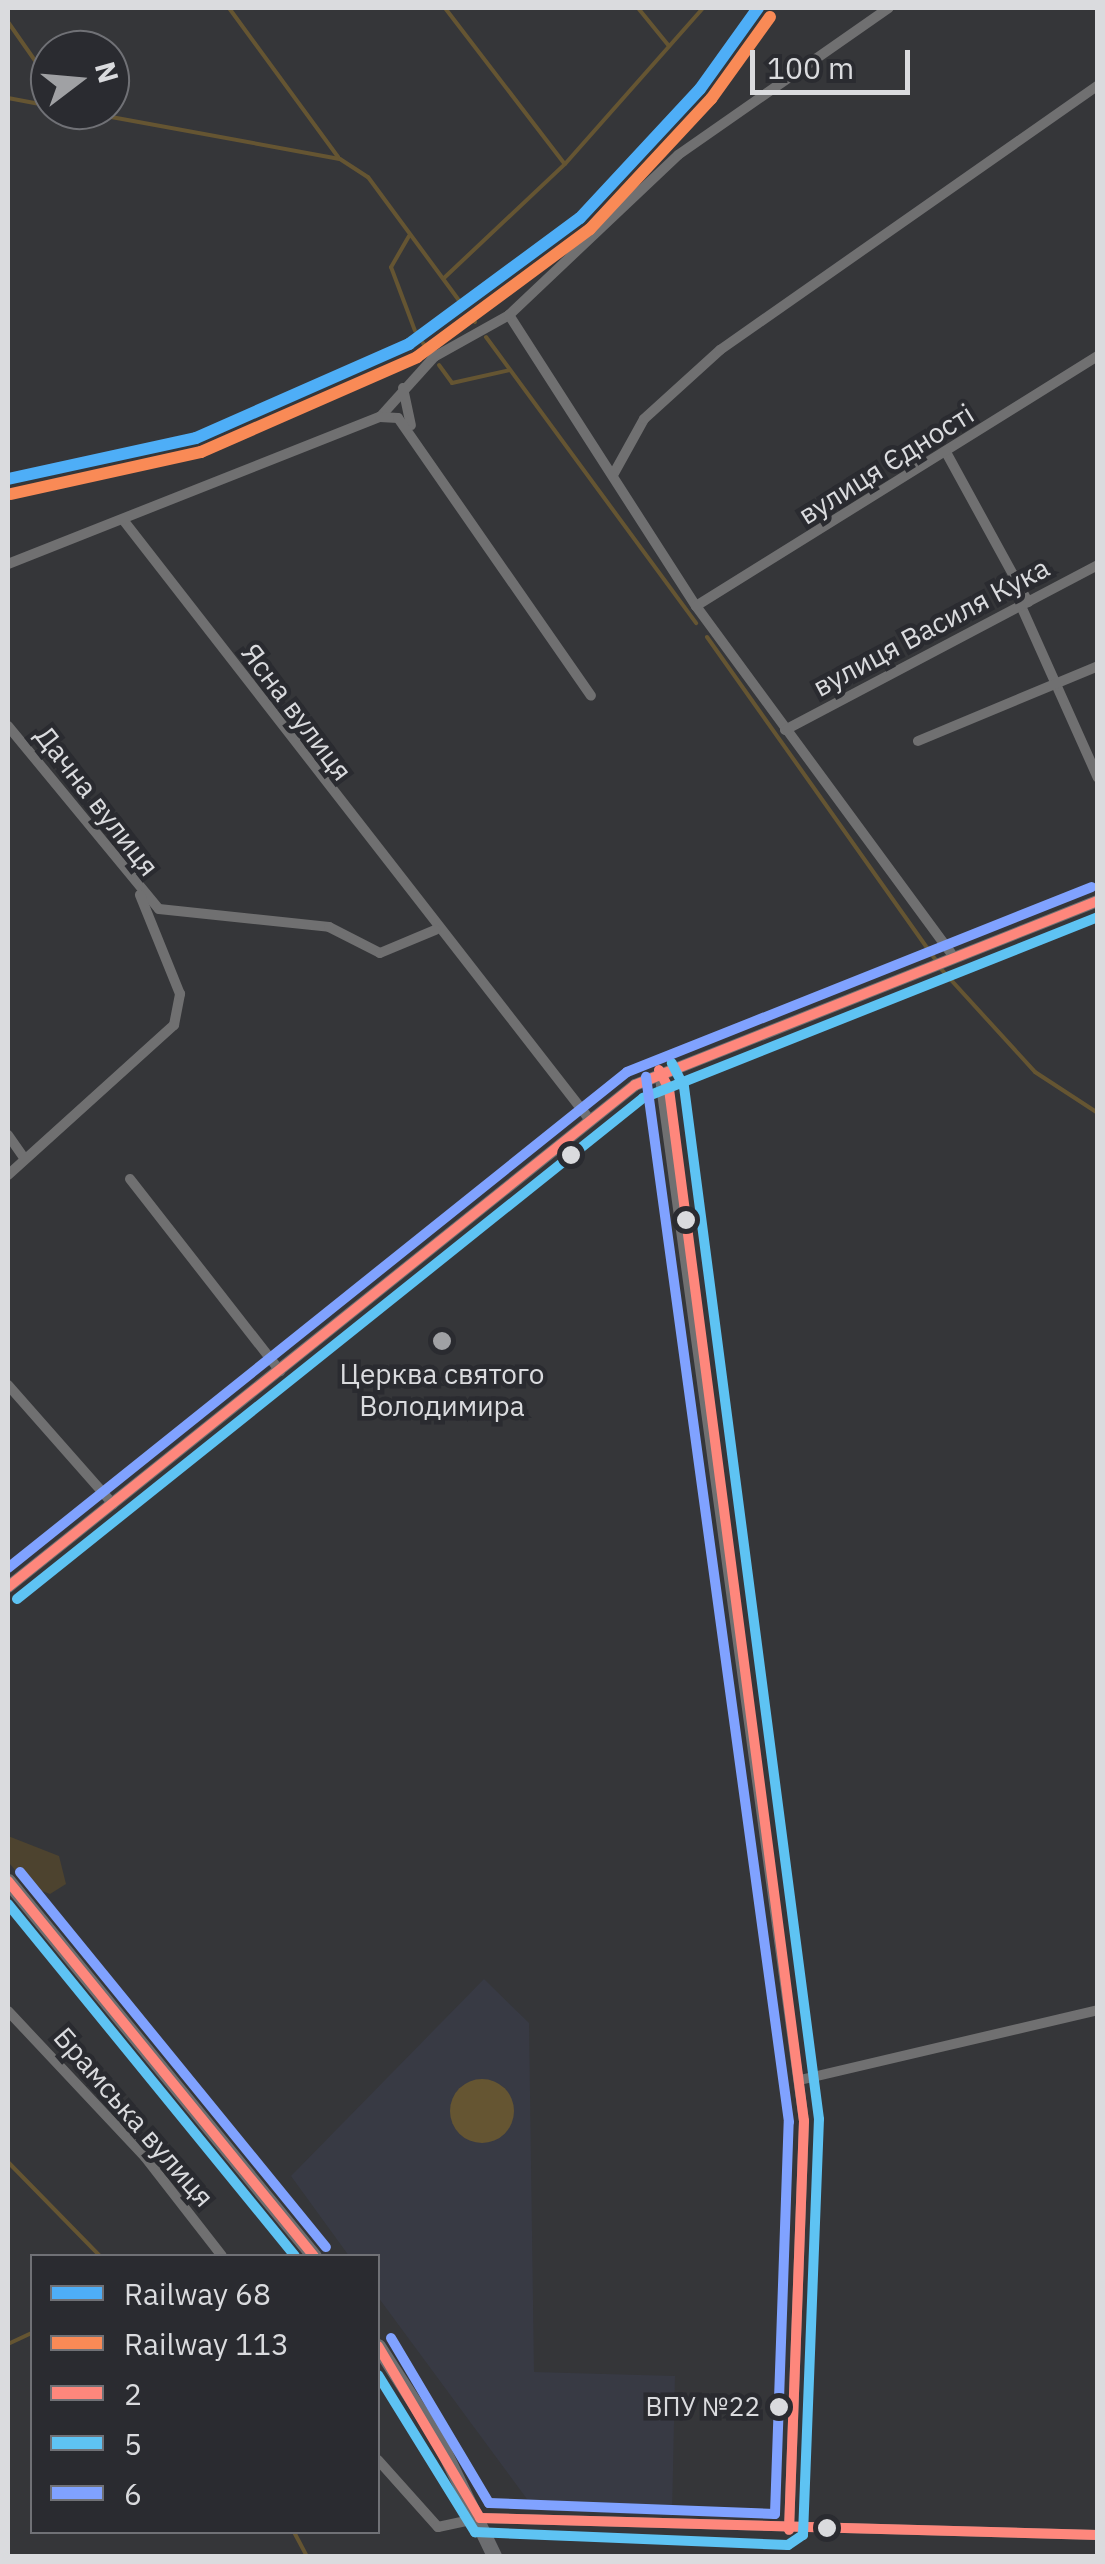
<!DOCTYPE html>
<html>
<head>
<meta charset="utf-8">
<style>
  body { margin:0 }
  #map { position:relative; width:1105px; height:2564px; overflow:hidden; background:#353639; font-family:"IBM Plex Sans",sans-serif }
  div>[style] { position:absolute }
  .built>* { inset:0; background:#383a44 }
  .green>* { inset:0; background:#4d432f }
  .water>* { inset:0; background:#655532 }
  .round { border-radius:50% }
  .stream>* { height:4px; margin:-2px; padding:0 2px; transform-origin:2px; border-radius:2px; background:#655532 }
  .minor>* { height:10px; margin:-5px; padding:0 5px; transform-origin:5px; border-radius:5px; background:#707071 }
  .major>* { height:12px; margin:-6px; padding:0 6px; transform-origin:6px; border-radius:6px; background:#707273 }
  .highway>* { height:15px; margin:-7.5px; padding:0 7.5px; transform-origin:7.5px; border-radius:7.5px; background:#6c6d70 }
  .bus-1>* { height:10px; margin:-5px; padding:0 5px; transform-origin:5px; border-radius:5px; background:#fe877c }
  .bus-2>* { height:10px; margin:-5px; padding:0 5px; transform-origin:5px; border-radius:5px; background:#5ec3f3 }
  .bus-3>* { height:10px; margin:-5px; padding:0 5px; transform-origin:5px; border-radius:5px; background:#80a2ff }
  .rail-1>* { height:12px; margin:-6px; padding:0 6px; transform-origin:6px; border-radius:6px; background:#4eaef7 }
  .rail-2>* { height:12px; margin:-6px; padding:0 6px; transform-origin:6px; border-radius:6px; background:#f98a56 }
  .dots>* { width:28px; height:28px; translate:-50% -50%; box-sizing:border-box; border:5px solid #2a2b30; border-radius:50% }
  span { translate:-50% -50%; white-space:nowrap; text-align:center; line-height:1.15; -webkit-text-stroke:9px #2a2b30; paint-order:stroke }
  .bus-label { font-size:26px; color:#dadbde }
  .right { translate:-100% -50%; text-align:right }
  .street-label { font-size:28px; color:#dadbde }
  .poi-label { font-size:28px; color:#dadbde }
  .frame { position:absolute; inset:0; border:10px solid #dadbde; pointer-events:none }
  .legend { position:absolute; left:30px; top:2254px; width:350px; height:280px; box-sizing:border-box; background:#2a2b30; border:2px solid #707176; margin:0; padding:12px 18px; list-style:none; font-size:30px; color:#dadbde }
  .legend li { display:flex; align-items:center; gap:20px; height:50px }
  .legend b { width:50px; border:2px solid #707176 }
  .north { position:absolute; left:30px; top:30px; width:100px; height:100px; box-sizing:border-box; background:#2a2b30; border:2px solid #707176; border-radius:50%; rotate:74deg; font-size:28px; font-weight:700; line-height:40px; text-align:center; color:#dadbde }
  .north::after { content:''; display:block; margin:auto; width:35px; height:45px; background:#a0a1a4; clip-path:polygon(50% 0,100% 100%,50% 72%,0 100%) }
  .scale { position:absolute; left:750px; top:50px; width:160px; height:45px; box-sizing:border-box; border:5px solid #dadbde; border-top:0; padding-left:12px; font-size:30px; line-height:35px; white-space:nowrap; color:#dadbde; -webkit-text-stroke:8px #2a2b30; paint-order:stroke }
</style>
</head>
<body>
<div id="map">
  <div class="built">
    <i style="clip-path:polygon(484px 1979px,529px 2023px,534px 2372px,675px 2376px,672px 2516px,535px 2510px,378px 2297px,378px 2256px,349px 2256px,291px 2176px)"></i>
  </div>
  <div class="green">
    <i style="clip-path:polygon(8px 1836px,59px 1856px,66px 1884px,50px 1894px,29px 1886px,9px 1863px)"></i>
  </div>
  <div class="water">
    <i class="round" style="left:450px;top:2079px;width:64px;height:64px"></i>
  </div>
  <div class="stream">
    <i style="left:229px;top:8px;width:185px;rotate:53.8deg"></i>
    <i style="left:445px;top:8px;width:195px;rotate:52.5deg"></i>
    <i style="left:638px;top:8px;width:49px;rotate:50.8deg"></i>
    <i style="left:8px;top:22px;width:73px;rotate:55deg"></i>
    <i style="left:8px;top:98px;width:43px;rotate:10.8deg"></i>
    <i style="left:73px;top:110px;width:271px;rotate:10.4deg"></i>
    <i style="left:340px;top:159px;width:33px;rotate:33deg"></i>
    <i style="left:368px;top:177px;width:155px;rotate:53.6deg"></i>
    <i style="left:409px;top:236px;width:36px;rotate:120deg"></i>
    <i style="left:391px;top:267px;width:68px;rotate:69.4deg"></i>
    <i style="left:444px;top:278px;width:166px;rotate:-43.3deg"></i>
    <i style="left:565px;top:164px;width:208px;rotate:-48.5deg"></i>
    <i style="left:469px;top:314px;width:10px;rotate:53deg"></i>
    <i style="left:486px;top:337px;width:355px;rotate:53.7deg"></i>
    <i style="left:423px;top:343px;width:9px;rotate:54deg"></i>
    <i style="left:439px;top:365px;width:22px;rotate:54deg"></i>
    <i style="left:452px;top:383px;width:59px;rotate:-12.6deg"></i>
    <i style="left:707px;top:637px;width:397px;rotate:54.7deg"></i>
    <i style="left:941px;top:969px;width:139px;rotate:47.6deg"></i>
    <i style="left:1035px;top:1072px;width:75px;rotate:33.1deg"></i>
    <i style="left:8px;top:2162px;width:132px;rotate:45.6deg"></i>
    <i style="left:8px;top:2344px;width:26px;rotate:-25deg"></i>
    <i style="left:294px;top:2532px;width:27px;rotate:62deg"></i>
  </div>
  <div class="minor">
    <i style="left:509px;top:315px;width:346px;rotate:57.3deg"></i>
    <i style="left:696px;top:606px;width:434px;rotate:53.7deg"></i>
    <i style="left:403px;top:388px;width:38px;rotate:78deg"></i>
    <i style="left:380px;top:417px;width:81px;rotate:-48deg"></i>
    <i style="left:434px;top:357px;width:86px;rotate:-29.2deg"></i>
    <i style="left:509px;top:315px;width:233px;rotate:-43.4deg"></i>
    <i style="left:678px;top:155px;width:257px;rotate:-34.9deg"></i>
    <i style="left:947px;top:454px;width:169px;rotate:61.3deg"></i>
    <i style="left:613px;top:475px;width:64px;rotate:-61deg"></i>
    <i style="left:644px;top:419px;width:103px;rotate:-42.2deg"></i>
    <i style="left:720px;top:350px;width:462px;rotate:-35deg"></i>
    <i style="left:124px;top:521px;width:759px;rotate:52.12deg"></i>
    <i style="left:8px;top:564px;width:400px;rotate:-21.6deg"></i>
    <i style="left:380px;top:417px;width:18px;rotate:3deg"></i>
    <i style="left:398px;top:418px;width:338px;rotate:55.2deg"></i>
    <i style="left:696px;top:606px;width:473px;rotate:-31.9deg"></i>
    <i style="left:1021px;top:606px;width:188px;rotate:65.9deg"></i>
    <i style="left:8px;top:726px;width:237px;rotate:50.5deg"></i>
    <i style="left:159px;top:909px;width:171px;rotate:6deg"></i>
    <i style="left:329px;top:927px;width:57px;rotate:27deg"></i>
    <i style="left:380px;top:953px;width:60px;rotate:-22.7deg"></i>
    <i style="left:785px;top:730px;width:354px;rotate:-27.8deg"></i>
    <i style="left:918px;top:741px;width:195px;rotate:-22.6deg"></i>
    <i style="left:659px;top:1071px;width:1060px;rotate:82.14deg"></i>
    <i style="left:804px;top:2121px;width:409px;rotate:92.1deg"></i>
    <i style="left:8px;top:1135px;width:29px;rotate:55deg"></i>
    <i style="left:8px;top:1175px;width:224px;rotate:-42.1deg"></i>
    <i style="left:174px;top:1025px;width:32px;rotate:-79deg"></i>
    <i style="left:180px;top:994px;width:107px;rotate:-112deg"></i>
    <i style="left:130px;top:1179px;width:244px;rotate:52deg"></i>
    <i style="left:8px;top:1385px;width:159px;rotate:48.6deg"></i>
    <i style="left:8px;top:2011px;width:200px;rotate:46.8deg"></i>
    <i style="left:145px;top:2157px;width:125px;rotate:52.1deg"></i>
    <i style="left:800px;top:2080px;width:306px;rotate:-13.2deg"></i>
    <i style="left:378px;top:2460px;width:90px;rotate:48.2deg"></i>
    <i style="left:438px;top:2527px;width:43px;rotate:-12.1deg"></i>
    <i style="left:480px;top:2518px;width:618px;rotate:1.58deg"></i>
  </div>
  <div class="major">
    <i style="left:8px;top:1587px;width:803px;rotate:-38.68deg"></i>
    <i style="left:635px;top:1085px;width:498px;rotate:-21.7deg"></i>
  </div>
  <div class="highway">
    <i style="left:8px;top:1881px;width:484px;rotate:50.8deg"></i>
    <i style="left:378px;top:2346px;width:113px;rotate:57.3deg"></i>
    <i style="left:439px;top:2441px;width:127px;rotate:64.4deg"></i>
  </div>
  <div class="bus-1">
    <i style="left:659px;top:1070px;width:21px;rotate:62deg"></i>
    <i style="left:669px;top:1089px;width:1041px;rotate:82.55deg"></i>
    <i style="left:804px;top:2121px;width:409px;rotate:92.1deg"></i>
    <i style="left:8px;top:1587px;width:803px;rotate:-38.68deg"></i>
    <i style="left:635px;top:1085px;width:498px;rotate:-21.7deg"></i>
    <i style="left:8px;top:1881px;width:484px;rotate:50.8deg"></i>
    <i style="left:378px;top:2346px;width:200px;rotate:59.3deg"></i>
    <i style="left:480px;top:2518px;width:618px;rotate:1.58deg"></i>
  </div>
  <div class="bus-2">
    <i style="left:17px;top:1599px;width:802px;rotate:-38.67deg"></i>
    <i style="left:643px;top:1098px;width:490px;rotate:-21.7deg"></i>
    <i style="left:8px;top:1904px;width:454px;rotate:50.8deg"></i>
    <i style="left:378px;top:2375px;width:185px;rotate:58.3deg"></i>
    <i style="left:475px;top:2532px;width:313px;rotate:2.4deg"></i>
    <i style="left:788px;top:2545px;width:18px;rotate:-34deg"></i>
    <i style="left:803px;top:2535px;width:416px;rotate:-87.8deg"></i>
    <i style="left:819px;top:2119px;width:1041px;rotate:-97.45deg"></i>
    <i style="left:684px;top:1087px;width:27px;rotate:-117deg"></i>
  </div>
  <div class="bus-3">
    <i style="left:8px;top:1568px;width:793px;rotate:-38.7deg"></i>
    <i style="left:627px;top:1072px;width:500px;rotate:-21.7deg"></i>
    <i style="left:20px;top:1872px;width:484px;rotate:50.8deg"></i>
    <i style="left:391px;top:2338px;width:192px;rotate:59.3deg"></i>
    <i style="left:489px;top:2503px;width:286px;rotate:2.2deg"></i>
    <i style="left:775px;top:2514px;width:392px;rotate:-88deg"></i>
    <i style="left:789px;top:2122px;width:1055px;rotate:-97.79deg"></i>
  </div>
  <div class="rail-1">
    <i style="left:8px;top:479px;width:192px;rotate:-12.3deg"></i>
    <i style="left:196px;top:438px;width:233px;rotate:-23.8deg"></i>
    <i style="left:409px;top:344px;width:212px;rotate:-36.4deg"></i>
    <i style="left:580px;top:218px;width:176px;rotate:-47.1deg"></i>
    <i style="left:700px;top:89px;width:100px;rotate:-54.4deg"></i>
  </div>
  <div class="rail-2">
    <i style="left:11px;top:494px;width:195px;rotate:-12.5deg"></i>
    <i style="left:201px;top:452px;width:236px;rotate:-23.7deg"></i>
    <i style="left:417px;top:357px;width:215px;rotate:-36.5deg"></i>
    <i style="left:590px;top:229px;width:178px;rotate:-47.1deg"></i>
    <i style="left:711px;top:99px;width:101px;rotate:-54.3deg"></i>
  </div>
  <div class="dots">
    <i style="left:571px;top:1155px;background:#dadbde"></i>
    <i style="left:686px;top:1220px;background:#dadbde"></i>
    <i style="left:442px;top:1341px;background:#a0a1a4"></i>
    <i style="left:779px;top:2407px;background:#dadbde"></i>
    <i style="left:827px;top:2528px;background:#dadbde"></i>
  </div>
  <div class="bus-label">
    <span class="right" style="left:760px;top:2407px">ВПУ №22</span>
  </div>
  <div class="street-label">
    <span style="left:886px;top:464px;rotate:-32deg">вулиця Єдності</span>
    <span style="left:931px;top:627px;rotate:-28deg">вулиця Василя Кука</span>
    <span style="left:297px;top:712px;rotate:53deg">Ясна вулиця</span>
    <span style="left:97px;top:801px;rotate:52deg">Дачна вулиця</span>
    <span style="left:134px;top:2117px;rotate:49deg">Брамська вулиця</span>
  </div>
  <div class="poi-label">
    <span style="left:442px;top:1390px">Церква святого<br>Володимира</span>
  </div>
  <div class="frame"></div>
  <ul class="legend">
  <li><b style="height:12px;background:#4eaef7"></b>Railway 68</li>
  <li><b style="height:12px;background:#f98a56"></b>Railway 113</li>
  <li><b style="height:12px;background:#fe877c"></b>2</li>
  <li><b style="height:12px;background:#5ec3f3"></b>5</li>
  <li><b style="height:12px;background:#80a2ff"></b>6</li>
  </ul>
  <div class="north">N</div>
  <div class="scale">100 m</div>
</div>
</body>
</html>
